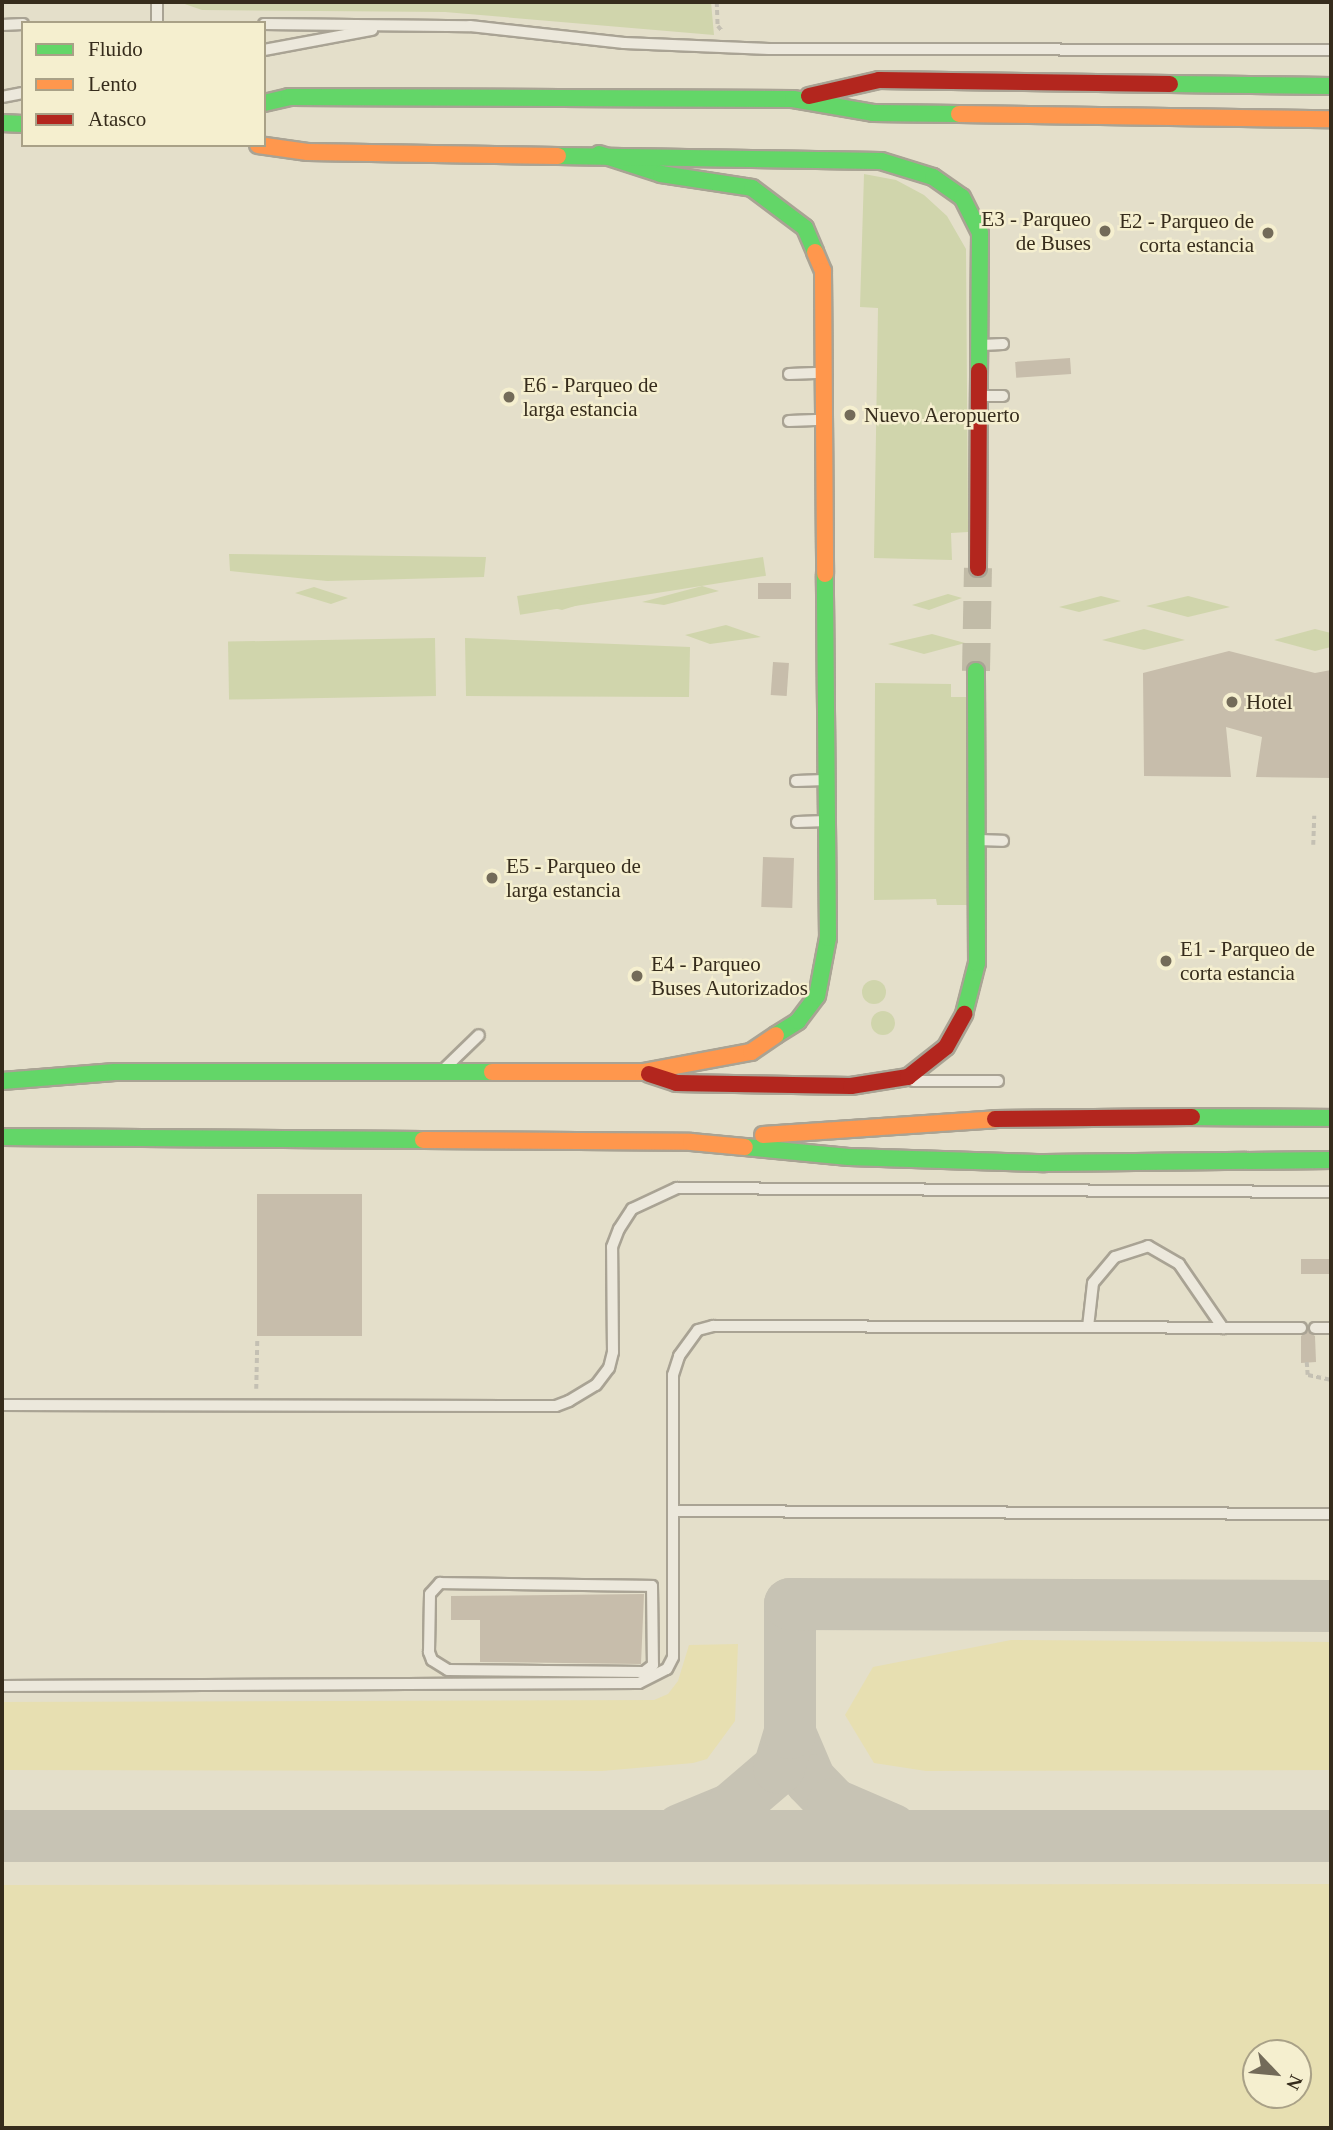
<!DOCTYPE html>
<html>
<head>
<meta charset="utf-8">
<style>
  body { margin:0 }
  #map { position:relative; width:1333px; height:2130px; overflow:hidden; background:#e4dfca; font-family:"Times New Roman",serif }
  div>[style] { position:absolute }
  .green>* { inset:0; background:#d0d5ac; transform-origin:0 0 }
  .round { border-radius:50% }
  .sand>* { inset:0; background:#e7dfb1 }
  .taxiway>* { height:52px; margin:-26px; padding:0 26px; transform-origin:26px; border-radius:26px; background:#c7c3b4 }
  .building>* { inset:0; background:#c7bdab; transform-origin:0 0 }
  .secondary-tunnel>* { height:28px; margin-top:-14px; transform-origin:0; background:repeating-linear-gradient(90deg,#c1bba7 0 28px,transparent 0 42px) }
  .path>* { height:3.5px; margin-top:-1.75px; transform-origin:0; background:repeating-linear-gradient(90deg,#c4c0b3 0 5px,transparent 0 8.5px) }
  .roads { filter:drop-shadow(2px 0 #a9a394) drop-shadow(-2px 0 #a9a394) drop-shadow(0 2px #a9a394) drop-shadow(0 -2px #a9a394) }
  .lane>* { height:10px; margin:-5px; padding:0 5px; transform-origin:5px; border-radius:5px; background:#ece8dc }
  .fast>* { height:16px; margin:-8px; padding:0 8px; transform-origin:8px; border-radius:8px; background:#63d668 }
  .slow>* { height:16px; margin:-8px; padding:0 8px; transform-origin:8px; border-radius:8px; background:#ff974d }
  .jam>* { height:16px; margin:-8px; padding:0 8px; transform-origin:8px; border-radius:8px; background:#b3261e }
  .dots>* { width:19px; height:19px; translate:-50% -50%; box-sizing:border-box; border:4px solid #f5efcf; border-radius:50% }
  span { translate:-50% -50%; white-space:nowrap; text-align:center; line-height:1.15; -webkit-text-stroke:5px #f5efcf; paint-order:stroke }
  .poi-label { font-size:21px; color:#362c1c }
  .right { translate:-100% -50%; text-align:right }
  .left { translate:0 -50%; text-align:left }
  .frame { position:absolute; inset:0; border:4px solid #362c1c; pointer-events:none }
  .legend { position:absolute; left:21px; top:21px; width:245px; height:126px; box-sizing:border-box; background:#f5efcf; border:2px solid #a9a187; margin:0; padding:9px 12px; list-style:none; font-size:21px; color:#362c1c }
  .legend li { display:flex; align-items:center; gap:14px; height:35px }
  .legend b { width:35px; border:2px solid #a9a187 }
  .north { position:absolute; left:1242px; top:2039px; width:70px; height:70px; box-sizing:border-box; background:#f5efcf; border:2px solid #a9a187; border-radius:50%; rotate:116deg; font-size:19px; font-weight:700; line-height:28px; text-align:center; color:#362c1c }
  .north::after { content:''; display:block; margin:auto; width:24px; height:32px; background:#736b59; clip-path:polygon(50% 0,100% 100%,50% 72%,0 100%) }
</style>
</head>
<body>
<div id="map">
  <div class="green">
    <i style="clip-path:polygon(179px 2px,711px 2px,714px 35px,445px 12px,202px 10px)"></i>
    <i style="clip-path:polygon(864px 174px,896px 180px,924px 195px,947px 216px,966px 249px,968px 532px,951px 533px,952px 560px,874px 558px,878px 308px,860px 307px)"></i>
    <i style="clip-path:polygon(229px 554px,486px 557px,484px 577px,327px 581px,230px 571px)"></i>
    <i style="left:763px;top:557px;width:19px;height:249px;rotate:81deg"></i>
    <i style="clip-path:polygon(702px 586px,719px 591px,664px 605px,642px 602px)"></i>
    <i style="clip-path:polygon(314px 587px,348px 598px,331px 604px,295px 593px)"></i>
    <i style="clip-path:polygon(555px 592px,574px 593px,594px 600px,562px 610px,521px 600px)"></i>
    <i style="clip-path:polygon(948px 594px,962px 598px,929px 610px,912px 605px)"></i>
    <i style="clip-path:polygon(1101px 596px,1121px 601px,1079px 612px,1059px 607px)"></i>
    <i style="clip-path:polygon(1188px 596px,1230px 607px,1188px 617px,1146px 606px)"></i>
    <i style="clip-path:polygon(726px 625px,761px 637px,710px 644px,685px 635px)"></i>
    <i style="clip-path:polygon(1144px 629px,1185px 640px,1144px 650px,1102px 640px)"></i>
    <i style="clip-path:polygon(1315px 629px,1331px 633px,1331px 647px,1315px 651px,1274px 640px)"></i>
    <i style="clip-path:polygon(932px 634px,965px 643px,924px 654px,888px 644px)"></i>
    <i style="left:435px;top:638px;width:58px;height:207px;rotate:89deg"></i>
    <i style="clip-path:polygon(465px 638px,690px 647px,689px 697px,466px 696px)"></i>
    <i style="clip-path:polygon(875px 683px,951px 684px,951px 697px,967px 697px,967px 905px,937px 905px,936px 899px,874px 900px)"></i>
    <i class="round" style="left:862px;top:980px;width:24px;height:24px"></i>
    <i class="round" style="left:871px;top:1011px;width:24px;height:24px"></i>
  </div>
  <div class="sand">
    <i style="clip-path:polygon(1011px 1640px,1331px 1642px,1331px 1770px,926px 1771px,874px 1763px,845px 1715px,873px 1667px)"></i>
    <i style="clip-path:polygon(738px 1644px,735px 1721px,707px 1759px,693px 1763px,602px 1771px,2px 1770px,2px 1702px,654px 1700px,668px 1694px,678px 1681px,689px 1645px)"></i>
    <i style="clip-path:polygon(evenodd,1331px 1884px,1331px 2128px,2px 2128px,2px 1885px,1331px 1884px,1256px 2053px,1298px 2053px,1298px 2095px,1256px 2095px,1256px 2053px)"></i>
  </div>
  <div class="taxiway">
    <i style="left:790px;top:1733px;width:51px;rotate:66.9deg"></i>
    <i style="left:810px;top:1780px;width:33px;rotate:46deg"></i>
    <i style="left:833px;top:1804px;width:65px;rotate:23.4deg"></i>
    <i style="left:680px;top:1830px;width:55px;rotate:-22.4deg"></i>
    <i style="left:731px;top:1809px;width:63px;rotate:-40.5deg"></i>
    <i style="left:779px;top:1768px;width:37px;rotate:-73deg"></i>
    <i style="left:790px;top:1733px;width:129px;rotate:-90deg"></i>
    <i style="left:790px;top:1604px;width:541px;rotate:0.21deg"></i>
    <i style="left:2px;top:1836px;width:1329px"></i>
  </div>
  <div class="building">
    <i style="left:1070px;top:358px;width:16px;height:55px;rotate:86deg"></i>
    <i style="left:758px;top:583px;width:33px;height:16px"></i>
    <i style="clip-path:polygon(1229px 651px,1315px 673px,1331px 670px,1331px 778px,1256px 777px,1262px 737px,1226px 727px,1231px 777px,1144px 776px,1143px 673px)"></i>
    <i style="left:773px;top:662px;width:16px;height:33px;rotate:4deg"></i>
    <i style="left:763px;top:857px;width:31px;height:50px;rotate:2deg"></i>
    <i style="left:257px;top:1194px;width:105px;height:142px"></i>
    <i style="left:1301px;top:1259px;width:30px;height:15px"></i>
    <i style="clip-path:polygon(1308px 1331px,1315px 1336px,1316px 1362px,1301px 1363px,1301px 1336px)"></i>
    <i style="clip-path:polygon(644px 1594px,641px 1664px,480px 1662px,480px 1620px,451px 1620px,451px 1596px)"></i>
  </div>
  <div class="secondary-tunnel">
    <i style="left:976px;top:671px;width:103px;rotate:-88.9deg"></i>
  </div>
  <div class="path">
    <i style="left:717px;top:2px;width:24px;rotate:88deg"></i>
    <i style="left:718px;top:26px;width:8px;rotate:50deg"></i>
    <i style="left:1313px;top:845px;width:29px;rotate:-88deg"></i>
    <i style="left:1307px;top:1362px;width:13px;rotate:86deg"></i>
    <i style="left:1308px;top:1375px;width:24px;rotate:12deg"></i>
    <i style="left:256px;top:1389px;width:48px;rotate:-88.8deg"></i>
  </div>
  <div class="roads">
    <div class="lane">
      <i style="left:157px;top:23px;width:21px;rotate:-90deg"></i>
      <i style="left:264px;top:24px;width:206px;rotate:0.6deg"></i>
      <i style="left:470px;top:26px;width:155px;rotate:6.3deg"></i>
      <i style="left:624px;top:43px;width:145px;rotate:2.4deg"></i>
      <i style="left:769px;top:49px;width:562px;rotate:0.1deg"></i>
      <i style="left:2px;top:25px;width:21px;rotate:-3deg"></i>
      <i style="left:264px;top:50px;width:110px;rotate:-10.5deg"></i>
      <i style="left:2px;top:97px;width:21px;rotate:-11deg"></i>
      <i style="left:982px;top:345px;width:21px;rotate:-3deg"></i>
      <i style="left:789px;top:374px;width:33px;rotate:-2deg"></i>
      <i style="left:980px;top:396px;width:23px"></i>
      <i style="left:789px;top:421px;width:33px;rotate:-2deg"></i>
      <i style="left:796px;top:781px;width:29px;rotate:-2deg"></i>
      <i style="left:797px;top:822px;width:30px;rotate:-2deg"></i>
      <i style="left:977px;top:840px;width:26px;rotate:2deg"></i>
      <i style="left:445px;top:1068px;width:47px;rotate:-44.1deg"></i>
      <i style="left:913px;top:1081px;width:85px"></i>
      <i style="left:1088px;top:1327px;width:44px;rotate:-83.5deg"></i>
      <i style="left:1093px;top:1283px;width:34px;rotate:-50deg"></i>
      <i style="left:1115px;top:1257px;width:35px;rotate:-18deg"></i>
      <i style="left:1148px;top:1246px;width:36px;rotate:30deg"></i>
      <i style="left:1179px;top:1264px;width:78px;rotate:55.5deg"></i>
      <i style="left:1315px;top:1328px;width:16px"></i>
      <i style="left:2px;top:1405px;width:554px;rotate:0.1deg"></i>
      <i style="left:556px;top:1406px;width:14px;rotate:-21deg"></i>
      <i style="left:569px;top:1401px;width:31px;rotate:-31deg"></i>
      <i style="left:596px;top:1385px;width:21px;rotate:-53deg"></i>
      <i style="left:609px;top:1368px;width:16px;rotate:-76deg"></i>
      <i style="left:613px;top:1352px;width:105px;rotate:-90.5deg"></i>
      <i style="left:612px;top:1247px;width:19px;rotate:-69deg"></i>
      <i style="left:619px;top:1229px;width:24px;rotate:-57deg"></i>
      <i style="left:632px;top:1209px;width:50px;rotate:-25deg"></i>
      <i style="left:677px;top:1188px;width:654px;rotate:0.35deg"></i>
      <i style="left:673px;top:1511px;width:658px;rotate:0.26deg"></i>
      <i style="left:440px;top:1583px;width:212px;rotate:0.8deg"></i>
      <i style="left:652px;top:1586px;width:79px;rotate:89.3deg"></i>
      <i style="left:653px;top:1665px;width:11px;rotate:142deg"></i>
      <i style="left:644px;top:1672px;width:196px;rotate:-179.4deg"></i>
      <i style="left:448px;top:1670px;width:19px;rotate:-148deg"></i>
      <i style="left:432px;top:1660px;width:9px;rotate:-111deg"></i>
      <i style="left:429px;top:1652px;width:58px;rotate:-89deg"></i>
      <i style="left:430px;top:1594px;width:15px;rotate:-48deg"></i>
      <i style="left:2px;top:1686px;width:637px;rotate:-0.27deg"></i>
      <i style="left:639px;top:1683px;width:31px;rotate:-27deg"></i>
      <i style="left:667px;top:1669px;width:13px;rotate:-63deg"></i>
      <i style="left:673px;top:1657px;width:282px;rotate:-90deg"></i>
      <i style="left:673px;top:1375px;width:20px;rotate:-72deg"></i>
      <i style="left:679px;top:1356px;width:32px;rotate:-54deg"></i>
      <i style="left:698px;top:1330px;width:16px;rotate:-15deg"></i>
      <i style="left:713px;top:1326px;width:588px;rotate:0.19deg"></i>
    </div>
    <div class="fast">
      <i style="left:1170px;top:84px;width:161px;rotate:0.7deg"></i>
      <i style="left:264px;top:103px;width:26px;rotate:-13deg"></i>
      <i style="left:289px;top:97px;width:504px;rotate:0.23deg"></i>
      <i style="left:793px;top:99px;width:81px;rotate:9.9deg"></i>
      <i style="left:873px;top:113px;width:86px;rotate:0.7deg"></i>
      <i style="left:2px;top:123px;width:21px;rotate:3deg"></i>
      <i style="left:599px;top:154px;width:65px;rotate:17.9deg"></i>
      <i style="left:661px;top:174px;width:92px;rotate:8.7deg"></i>
      <i style="left:752px;top:188px;width:66px;rotate:37deg"></i>
      <i style="left:805px;top:228px;width:26px;rotate:67deg"></i>
      <i style="left:558px;top:156px;width:323px;rotate:0.9deg"></i>
      <i style="left:881px;top:161px;width:54px;rotate:17.1deg"></i>
      <i style="left:933px;top:177px;width:35px;rotate:35deg"></i>
      <i style="left:962px;top:197px;width:40px;rotate:63.4deg"></i>
      <i style="left:980px;top:233px;width:138px;rotate:90.4deg"></i>
      <i style="left:964px;top:1014px;width:53px;rotate:-75.7deg"></i>
      <i style="left:977px;top:963px;width:292px;rotate:-90.2deg"></i>
      <i style="left:776px;top:1035px;width:26px;rotate:-32deg"></i>
      <i style="left:798px;top:1021px;width:31px;rotate:-53deg"></i>
      <i style="left:817px;top:996px;width:59px;rotate:-79.3deg"></i>
      <i style="left:828px;top:938px;width:364px;rotate:-90.5deg"></i>
      <i style="left:2px;top:1081px;width:113px;rotate:-4.6deg"></i>
      <i style="left:115px;top:1072px;width:377px"></i>
      <i style="left:1192px;top:1117px;width:139px;rotate:0.4deg"></i>
      <i style="left:2px;top:1137px;width:421px;rotate:0.4deg"></i>
      <i style="left:745px;top:1147px;width:104px;rotate:5.5deg"></i>
      <i style="left:849px;top:1157px;width:196px;rotate:1.8deg"></i>
      <i style="left:1045px;top:1163px;width:286px;rotate:-0.6deg"></i>
    </div>
    <div class="slow">
      <i style="left:959px;top:114px;width:372px;rotate:0.8deg"></i>
      <i style="left:258px;top:145px;width:50px;rotate:8deg"></i>
      <i style="left:308px;top:152px;width:250px;rotate:0.9deg"></i>
      <i style="left:815px;top:252px;width:21px;rotate:67deg"></i>
      <i style="left:823px;top:271px;width:303px;rotate:89.6deg"></i>
      <i style="left:492px;top:1072px;width:151px"></i>
      <i style="left:643px;top:1072px;width:110px;rotate:-10.5deg"></i>
      <i style="left:751px;top:1052px;width:30px;rotate:-34deg"></i>
      <i style="left:763px;top:1135px;width:233px;rotate:-3.9deg"></i>
      <i style="left:423px;top:1140px;width:268px;rotate:0.4deg"></i>
      <i style="left:691px;top:1142px;width:54px;rotate:5.3deg"></i>
    </div>
    <div class="jam">
      <i style="left:809px;top:96px;width:72px;rotate:-12.9deg"></i>
      <i style="left:879px;top:80px;width:291px;rotate:0.8deg"></i>
      <i style="left:978px;top:568px;width:197px;rotate:-89.7deg"></i>
      <i style="left:649px;top:1074px;width:28px;rotate:18deg"></i>
      <i style="left:676px;top:1083px;width:175px;rotate:1deg"></i>
      <i style="left:851px;top:1086px;width:58px;rotate:-9deg"></i>
      <i style="left:908px;top:1077px;width:48px;rotate:-38.3deg"></i>
      <i style="left:946px;top:1047px;width:38px;rotate:-61deg"></i>
      <i style="left:995px;top:1119px;width:197px;rotate:-0.6deg"></i>
    </div>
  </div>
  <div class="dots">
    <i style="left:1105px;top:231px;background:#736b59"></i>
    <i style="left:1268px;top:233px;background:#736b59"></i>
    <i style="left:509px;top:397px;background:#736b59"></i>
    <i style="left:850px;top:415px;background:#736b59"></i>
    <i style="left:1232px;top:702px;background:#736b59"></i>
    <i style="left:492px;top:878px;background:#736b59"></i>
    <i style="left:1166px;top:961px;background:#736b59"></i>
    <i style="left:637px;top:976px;background:#736b59"></i>
  </div>
  <div class="poi-label">
    <span class="right" style="left:1091px;top:231px">E3 - Parqueo<br>de Buses</span>
    <span class="right" style="left:1254px;top:233px">E2 - Parqueo de<br>corta estancia</span>
    <span class="left" style="left:523px;top:397px">E6 - Parqueo de<br>larga estancia</span>
    <span class="left" style="left:864px;top:415px">Nuevo Aeropuerto</span>
    <span class="left" style="left:1246px;top:702px">Hotel</span>
    <span class="left" style="left:506px;top:878px">E5 - Parqueo de<br>larga estancia</span>
    <span class="left" style="left:1180px;top:961px">E1 - Parqueo de<br>corta estancia</span>
    <span class="left" style="left:651px;top:976px">E4 - Parqueo<br>Buses Autorizados</span>
  </div>
  <div class="frame"></div>
  <ul class="legend">
  <li><b style="height:9px;background:#63d668"></b>Fluido</li>
  <li><b style="height:9px;background:#ff974d"></b>Lento</li>
  <li><b style="height:9px;background:#b3261e"></b>Atasco</li>
  </ul>
  <div class="north">N</div>
</div>
</body>
</html>
